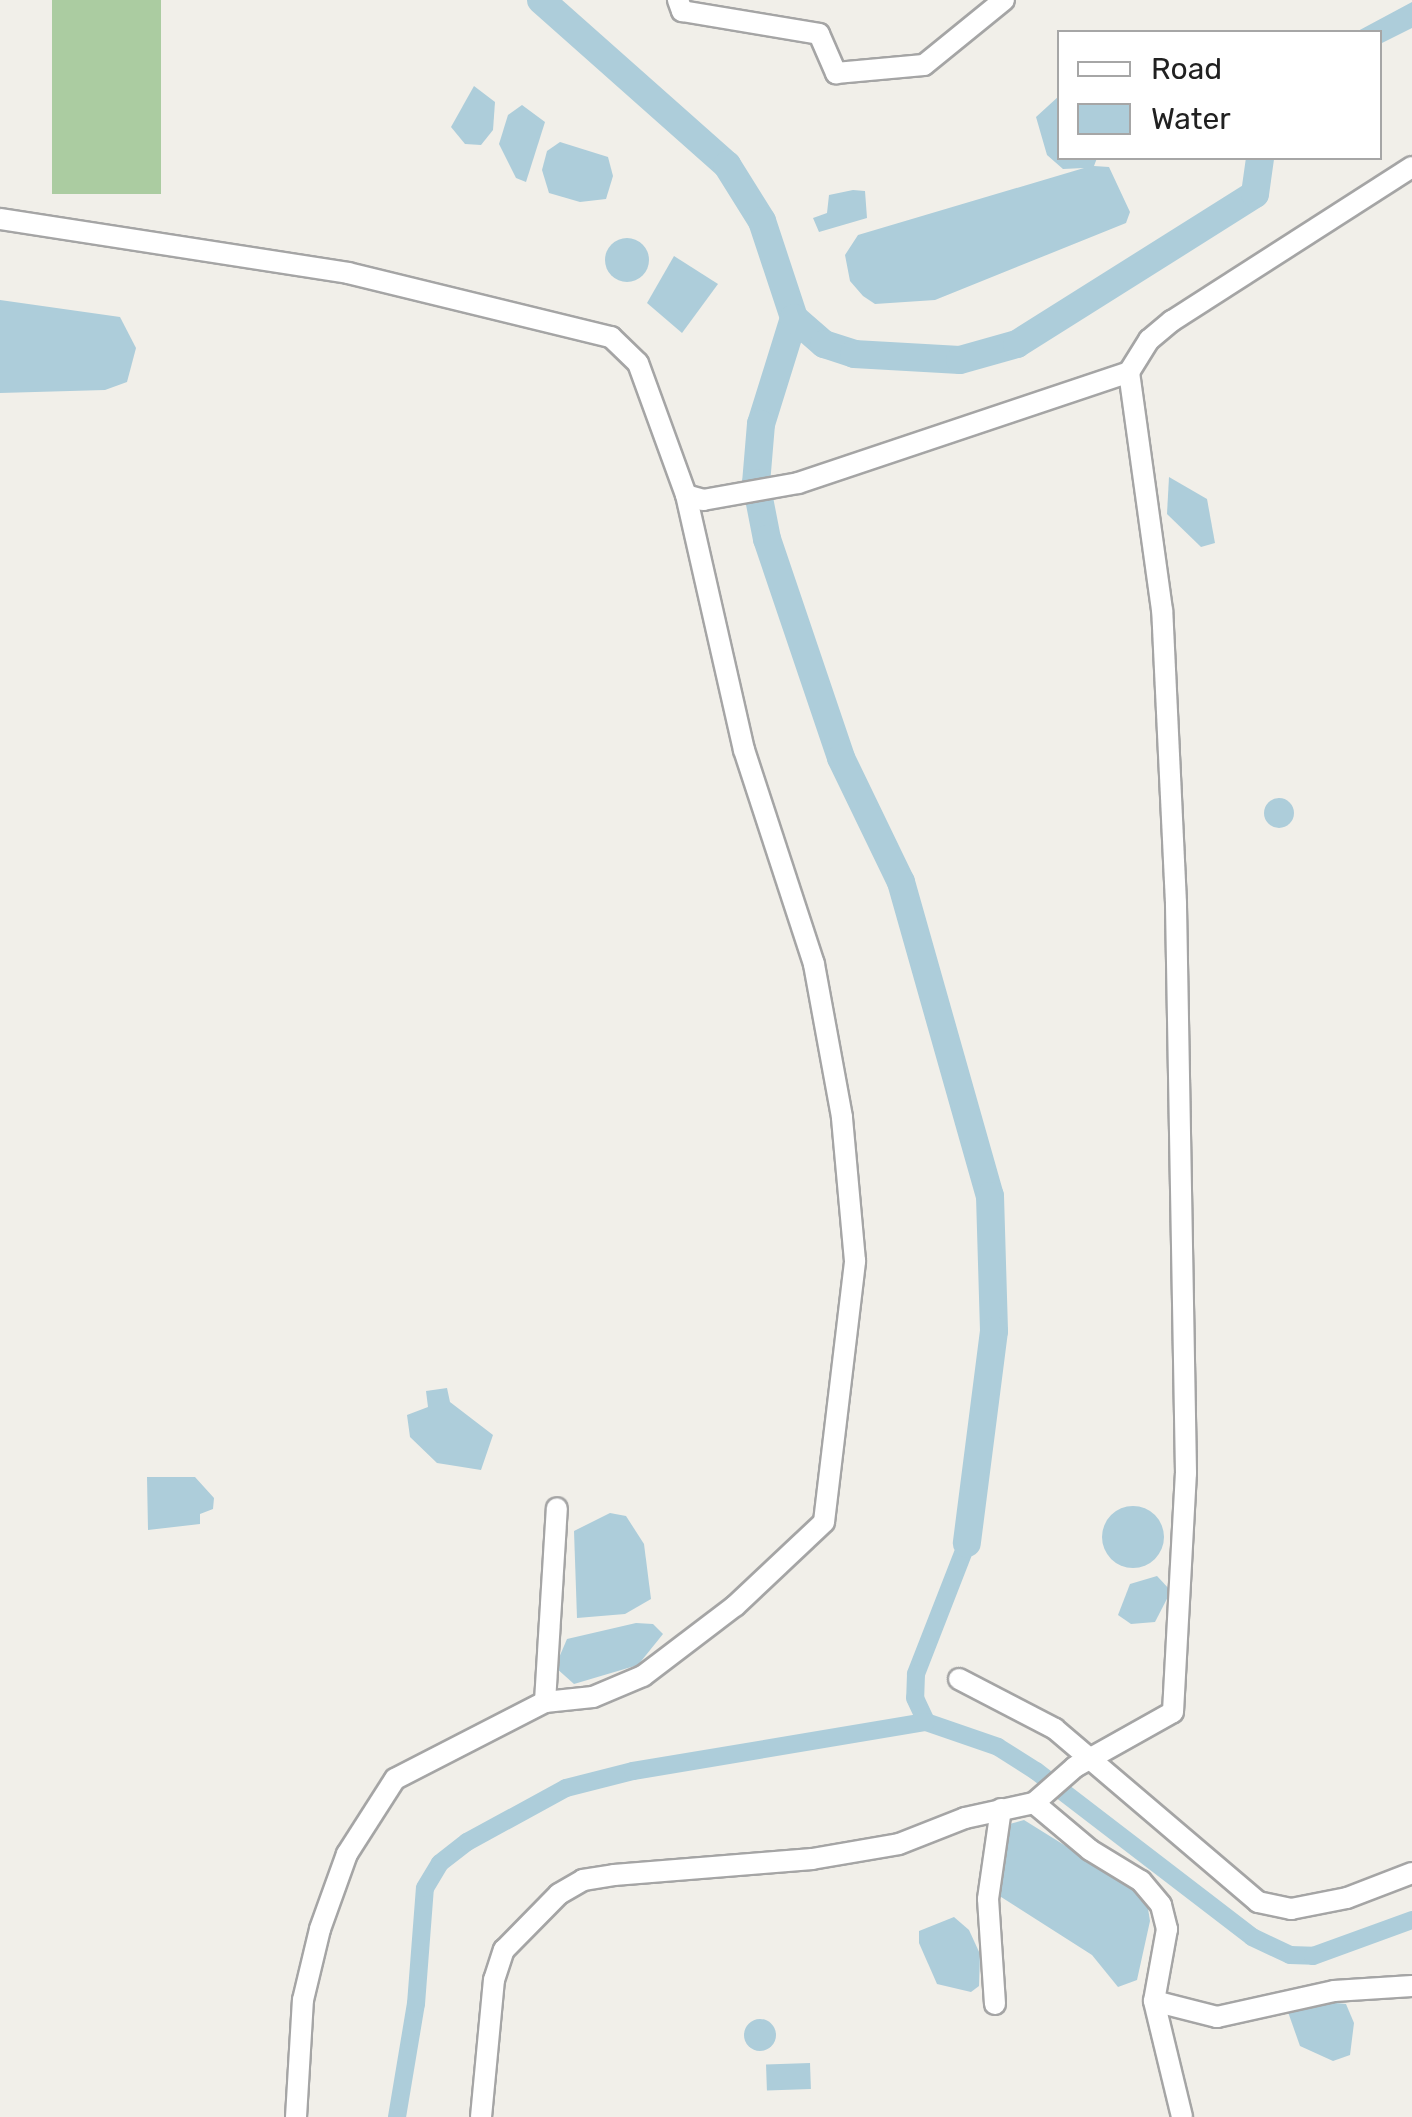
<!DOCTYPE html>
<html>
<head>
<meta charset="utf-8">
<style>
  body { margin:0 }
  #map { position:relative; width:1412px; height:2117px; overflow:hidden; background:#f1efe9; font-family:Rubik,sans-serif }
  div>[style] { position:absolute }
  .forest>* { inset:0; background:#abcca1; transform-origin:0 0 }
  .water>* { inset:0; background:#adcdda; transform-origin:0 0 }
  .round { border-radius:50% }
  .canal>* { height:18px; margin:-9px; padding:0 9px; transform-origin:9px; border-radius:9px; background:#adcdda }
  .river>* { height:28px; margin:-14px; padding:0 14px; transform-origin:14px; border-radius:14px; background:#adcdda }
  .roads { filter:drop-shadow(2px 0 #a5a5a5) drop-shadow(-2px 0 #a5a5a5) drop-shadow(0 2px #a5a5a5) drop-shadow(0 -2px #a5a5a5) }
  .minor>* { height:20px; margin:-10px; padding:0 10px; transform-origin:10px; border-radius:10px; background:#fff }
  span { translate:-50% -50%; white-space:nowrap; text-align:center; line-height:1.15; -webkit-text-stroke:8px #fff; paint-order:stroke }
  .legend { position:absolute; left:1057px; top:30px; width:325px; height:130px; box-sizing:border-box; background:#fff; border:2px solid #a6a6a6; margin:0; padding:12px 18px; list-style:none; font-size:30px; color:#212121 }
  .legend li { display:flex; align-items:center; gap:20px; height:50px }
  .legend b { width:50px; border:2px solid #a6a6a6 }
</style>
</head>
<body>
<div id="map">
  <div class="forest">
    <i style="left:52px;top:0;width:109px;height:194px"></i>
  </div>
  <div class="water">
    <i style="clip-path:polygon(1412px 2px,1412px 28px,1380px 44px,1380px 32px,1356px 32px)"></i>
    <i style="clip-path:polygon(474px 86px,495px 102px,493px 130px,481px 145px,465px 144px,451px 127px)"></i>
    <i style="clip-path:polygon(1059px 96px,1060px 158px,1097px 158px,1094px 166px,1109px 167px,1130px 212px,1126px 223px,935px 300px,875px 304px,863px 296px,850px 281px,845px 255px,858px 235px,1084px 168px,1063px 169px,1047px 155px,1036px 117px)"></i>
    <i style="clip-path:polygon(522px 105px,545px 122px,526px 182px,516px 178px,499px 144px,508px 115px)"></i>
    <i style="clip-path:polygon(560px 142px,608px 157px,613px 176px,606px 199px,580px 202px,549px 193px,542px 170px,547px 151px)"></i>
    <i style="clip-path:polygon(853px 190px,865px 191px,867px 218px,819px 232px,813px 218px,827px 213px,829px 195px)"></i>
    <i class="round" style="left:605px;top:238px;width:44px;height:44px"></i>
    <i style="clip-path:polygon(674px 256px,718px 284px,682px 333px,647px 303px)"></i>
    <i style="clip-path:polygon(0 300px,120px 317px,136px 348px,127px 382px,105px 390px,0 393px)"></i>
    <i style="clip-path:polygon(1169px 477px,1207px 499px,1215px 543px,1201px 547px,1167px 514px)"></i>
    <i class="round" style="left:1264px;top:798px;width:30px;height:30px"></i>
    <i style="clip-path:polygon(447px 1388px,450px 1402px,493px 1435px,481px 1470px,437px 1463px,410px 1437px,407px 1415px,428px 1407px,426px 1391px)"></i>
    <i style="clip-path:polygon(147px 1477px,195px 1477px,214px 1498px,213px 1509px,200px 1514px,200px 1524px,148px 1530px)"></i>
    <i class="round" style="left:1102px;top:1506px;width:62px;height:62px"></i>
    <i style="clip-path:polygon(610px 1513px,626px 1516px,644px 1544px,651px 1599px,625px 1614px,577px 1618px,574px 1531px)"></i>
    <i style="clip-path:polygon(1157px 1576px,1171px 1591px,1155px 1622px,1131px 1624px,1118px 1615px,1130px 1584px)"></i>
    <i style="clip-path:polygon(636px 1623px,653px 1624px,663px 1634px,638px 1665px,574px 1684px,555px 1667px,567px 1639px)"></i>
    <i style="clip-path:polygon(1024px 1820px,1146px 1896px,1150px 1921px,1137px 1980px,1118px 1987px,1092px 1955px,998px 1895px,1002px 1826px)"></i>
    <i style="clip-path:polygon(954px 1917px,969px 1930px,980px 1954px,979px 1986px,971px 1992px,937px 1984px,919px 1943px,919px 1931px)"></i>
    <i style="clip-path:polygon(1318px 2001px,1346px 2004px,1354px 2023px,1350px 2055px,1333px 2061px,1300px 2046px,1288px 2012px)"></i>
    <i class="round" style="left:744px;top:2019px;width:32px;height:32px"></i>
    <i style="left:810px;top:2063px;width:26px;height:44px;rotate:88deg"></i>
  </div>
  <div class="canal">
    <i style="left:967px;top:1543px;width:141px;rotate:111.3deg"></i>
    <i style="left:916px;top:1674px;width:24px;rotate:92deg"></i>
    <i style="left:915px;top:1698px;width:26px;rotate:65deg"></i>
    <i style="left:926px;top:1722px;width:76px;rotate:19.1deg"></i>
    <i style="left:998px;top:1747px;width:45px;rotate:32.3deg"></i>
    <i style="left:1036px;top:1771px;width:272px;rotate:37.5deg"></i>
    <i style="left:1252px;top:1937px;width:42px;rotate:25.3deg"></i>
    <i style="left:1290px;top:1955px;width:23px;rotate:2deg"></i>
    <i style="left:1313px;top:1956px;width:105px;rotate:-20deg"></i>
    <i style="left:397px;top:2117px;width:115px;rotate:-80.5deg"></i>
    <i style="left:416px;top:2004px;width:116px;rotate:-85.6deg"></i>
    <i style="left:425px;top:1888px;width:29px;rotate:-59deg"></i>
    <i style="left:440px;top:1863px;width:34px;rotate:-38deg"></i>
    <i style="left:467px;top:1842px;width:113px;rotate:-28.6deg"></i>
    <i style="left:566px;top:1788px;width:69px;rotate:-14.2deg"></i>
    <i style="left:633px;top:1771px;width:297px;rotate:-9.5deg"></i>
  </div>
  <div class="river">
    <i style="left:541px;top:0;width:249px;rotate:41.6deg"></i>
    <i style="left:727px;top:165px;width:66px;rotate:58deg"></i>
    <i style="left:762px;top:221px;width:102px;rotate:71.7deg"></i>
    <i style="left:794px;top:318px;width:111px;rotate:107.3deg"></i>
    <i style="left:761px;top:424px;width:59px;rotate:94.8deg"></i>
    <i style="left:756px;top:483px;width:57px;rotate:78.9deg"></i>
    <i style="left:767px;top:539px;width:231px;rotate:71.3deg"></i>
    <i style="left:841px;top:758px;width:138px;rotate:64.2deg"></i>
    <i style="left:901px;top:882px;width:326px;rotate:74.2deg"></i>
    <i style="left:990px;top:1196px;width:135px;rotate:88.3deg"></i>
    <i style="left:994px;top:1331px;width:214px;rotate:97.3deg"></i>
    <i style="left:794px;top:318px;width:40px;rotate:41deg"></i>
    <i style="left:824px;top:344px;width:32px;rotate:18deg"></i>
    <i style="left:854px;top:354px;width:106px;rotate:3.2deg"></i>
    <i style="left:960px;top:360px;width:59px;rotate:-15.7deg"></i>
    <i style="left:1017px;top:344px;width:281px;rotate:-32.2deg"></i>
    <i style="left:1255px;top:194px;width:36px;rotate:-82deg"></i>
  </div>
  <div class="roads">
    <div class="minor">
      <i style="left:678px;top:0;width:12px;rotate:70deg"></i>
      <i style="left:682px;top:11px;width:139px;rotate:9.5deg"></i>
      <i style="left:819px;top:34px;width:43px;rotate:66.4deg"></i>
      <i style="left:836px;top:73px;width:88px;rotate:-5.2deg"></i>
      <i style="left:924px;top:65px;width:103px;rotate:-39.1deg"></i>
      <i style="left:0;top:219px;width:352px;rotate:8.8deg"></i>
      <i style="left:348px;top:273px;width:271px;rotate:13.7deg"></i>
      <i style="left:611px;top:337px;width:37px;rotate:44deg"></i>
      <i style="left:638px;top:363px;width:140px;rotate:70deg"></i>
      <i style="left:686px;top:495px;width:18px;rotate:16deg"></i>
      <i style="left:703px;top:500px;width:97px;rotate:-10.1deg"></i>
      <i style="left:798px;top:483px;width:349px;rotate:-18.5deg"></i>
      <i style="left:1129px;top:372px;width:38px;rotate:-58deg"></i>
      <i style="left:1149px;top:340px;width:30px;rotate:-40deg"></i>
      <i style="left:1172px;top:321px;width:285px;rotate:-32.7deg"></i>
      <i style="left:959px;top:1679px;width:108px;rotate:27.5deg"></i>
      <i style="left:1055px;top:1729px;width:267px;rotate:40.4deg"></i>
      <i style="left:1258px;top:1902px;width:34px;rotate:12deg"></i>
      <i style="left:1291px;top:1909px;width:57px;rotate:-11.1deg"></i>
      <i style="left:1347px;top:1898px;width:70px;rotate:-21deg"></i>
      <i style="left:545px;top:1702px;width:194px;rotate:-86.5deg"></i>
      <i style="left:1034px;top:1803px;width:73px;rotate:40deg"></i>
      <i style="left:1090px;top:1850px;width:60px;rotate:31.3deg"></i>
      <i style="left:1141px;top:1881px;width:31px;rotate:50deg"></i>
      <i style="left:1161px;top:1905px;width:25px;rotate:76deg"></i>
      <i style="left:1167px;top:1929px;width:73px;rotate:100.2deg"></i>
      <i style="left:1154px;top:2001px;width:65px;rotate:14.3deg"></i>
      <i style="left:1217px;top:2017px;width:120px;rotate:-12.5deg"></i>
      <i style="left:1334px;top:1991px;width:78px;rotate:-3.7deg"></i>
      <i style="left:1154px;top:2001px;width:119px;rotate:76.4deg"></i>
      <i style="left:995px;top:2004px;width:105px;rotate:-93.8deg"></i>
      <i style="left:988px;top:1899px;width:91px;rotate:-81.8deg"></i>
      <i style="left:296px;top:2117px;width:117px;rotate:-86.6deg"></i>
      <i style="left:303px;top:2000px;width:73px;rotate:-76.5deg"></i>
      <i style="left:320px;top:1929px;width:80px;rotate:-70.2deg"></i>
      <i style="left:347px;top:1854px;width:89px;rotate:-57.4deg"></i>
      <i style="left:395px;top:1779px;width:169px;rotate:-27.2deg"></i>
      <i style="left:545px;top:1702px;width:48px;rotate:-5.9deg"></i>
      <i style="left:593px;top:1697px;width:54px;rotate:-22.8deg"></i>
      <i style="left:643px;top:1676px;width:116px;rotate:-37.3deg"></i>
      <i style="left:735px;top:1606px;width:122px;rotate:-43.3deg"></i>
      <i style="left:824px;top:1522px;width:263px;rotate:-83.2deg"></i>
      <i style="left:855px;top:1261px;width:145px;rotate:-95.2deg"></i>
      <i style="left:842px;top:1117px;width:156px;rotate:-100.4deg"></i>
      <i style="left:814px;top:964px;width:225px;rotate:-108.1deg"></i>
      <i style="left:744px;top:750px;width:262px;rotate:-102.8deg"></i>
      <i style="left:481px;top:2117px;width:138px;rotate:-84.6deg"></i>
      <i style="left:494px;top:1980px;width:32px;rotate:-72deg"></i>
      <i style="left:504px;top:1950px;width:78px;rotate:-45.5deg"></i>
      <i style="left:559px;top:1894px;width:28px;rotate:-30deg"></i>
      <i style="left:583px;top:1880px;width:31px;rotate:-9deg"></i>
      <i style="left:614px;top:1875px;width:199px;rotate:-4.6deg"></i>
      <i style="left:812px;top:1859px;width:88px;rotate:-9.8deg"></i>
      <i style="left:899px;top:1844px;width:71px;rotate:-21.5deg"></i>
      <i style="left:965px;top:1818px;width:71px;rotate:-12.3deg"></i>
      <i style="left:1034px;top:1803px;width:55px;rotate:-41.3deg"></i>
      <i style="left:1075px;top:1767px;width:112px;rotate:-29.3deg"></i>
      <i style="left:1173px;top:1712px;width:239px;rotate:-86.9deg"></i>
      <i style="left:1186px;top:1473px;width:570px;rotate:-91.01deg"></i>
      <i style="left:1176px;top:903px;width:293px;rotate:-92.7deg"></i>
      <i style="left:1162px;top:610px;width:240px;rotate:-97.9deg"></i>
    </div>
  </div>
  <ul class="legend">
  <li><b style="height:12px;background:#fff"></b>Road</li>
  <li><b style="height:28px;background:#adcdda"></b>Water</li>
  </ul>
</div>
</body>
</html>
